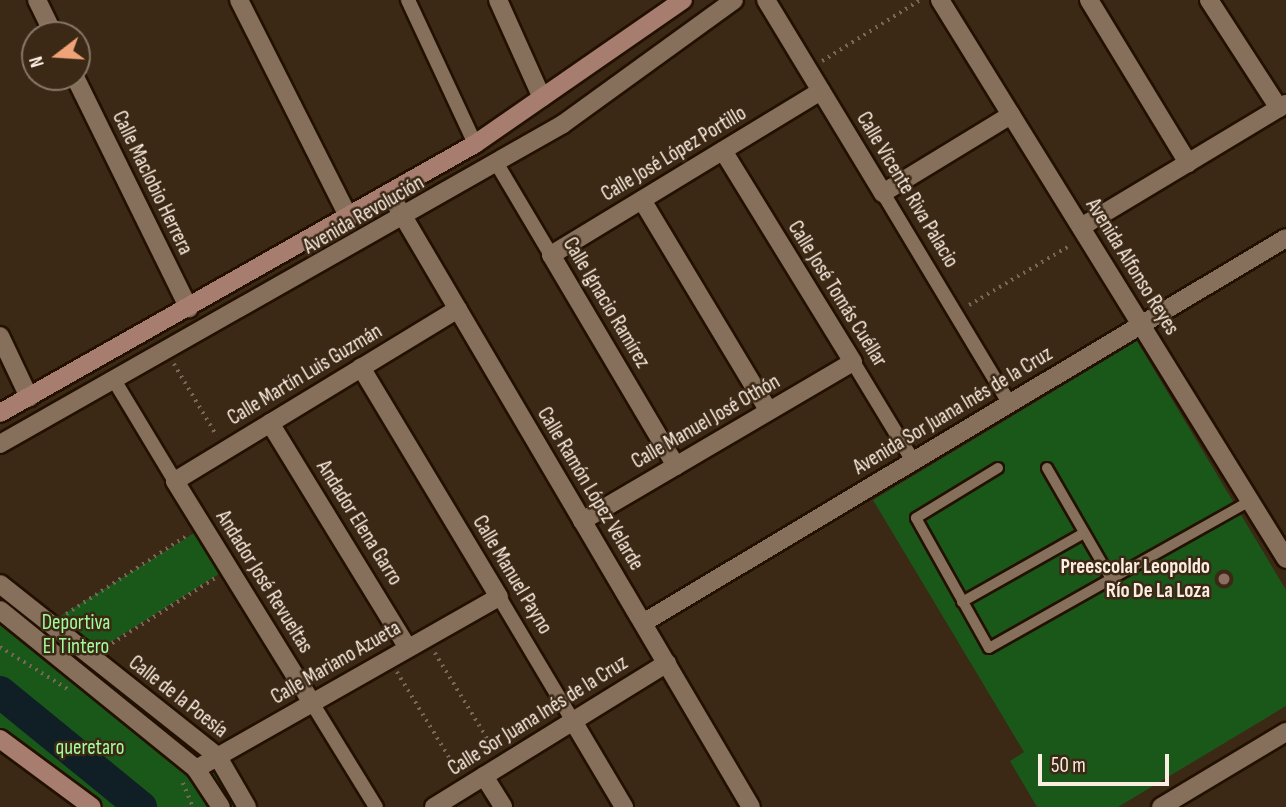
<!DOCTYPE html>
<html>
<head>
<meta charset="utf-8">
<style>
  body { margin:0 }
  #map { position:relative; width:1286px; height:807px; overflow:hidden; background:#3b2815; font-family:"Sofia Sans Condensed",sans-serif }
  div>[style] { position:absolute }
  .green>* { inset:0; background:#1a581a }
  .river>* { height:32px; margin:-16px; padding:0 16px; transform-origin:16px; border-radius:16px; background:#0f1f25 }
  .path>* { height:3.5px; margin-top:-1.75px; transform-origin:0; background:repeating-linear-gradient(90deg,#796857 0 2px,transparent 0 7px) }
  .roads { filter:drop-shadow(2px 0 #221001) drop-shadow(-2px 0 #221001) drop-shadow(0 2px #221001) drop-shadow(0 -2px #221001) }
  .service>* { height:10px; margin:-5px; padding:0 5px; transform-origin:5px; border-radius:5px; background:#866f5b }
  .pedestrian>* { height:14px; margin:-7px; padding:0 7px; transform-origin:7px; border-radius:7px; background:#866f5b }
  .minor>* { height:18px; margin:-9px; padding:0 9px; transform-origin:9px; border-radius:9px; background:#866f5b }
  .tertiary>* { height:18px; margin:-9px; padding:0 9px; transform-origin:9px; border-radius:9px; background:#866f5b }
  .secondary>* { height:18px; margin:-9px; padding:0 9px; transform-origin:9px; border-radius:9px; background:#a77d6f }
  .dots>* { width:19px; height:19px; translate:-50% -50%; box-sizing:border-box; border:4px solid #3b2815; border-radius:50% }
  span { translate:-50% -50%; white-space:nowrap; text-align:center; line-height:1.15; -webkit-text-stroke:5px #3b2815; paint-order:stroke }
  .street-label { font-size:21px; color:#faede1 }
  .poi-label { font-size:21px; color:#faede1; font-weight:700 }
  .right { translate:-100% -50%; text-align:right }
  .park-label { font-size:21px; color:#a1fd9c }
  .north { position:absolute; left:21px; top:21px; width:70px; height:70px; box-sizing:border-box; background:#3b2815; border:2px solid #877767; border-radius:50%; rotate:253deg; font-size:19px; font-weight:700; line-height:28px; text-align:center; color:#faede1 }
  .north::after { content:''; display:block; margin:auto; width:24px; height:32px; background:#f0a378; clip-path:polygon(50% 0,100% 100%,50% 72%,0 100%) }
  .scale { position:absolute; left:1038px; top:754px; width:131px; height:32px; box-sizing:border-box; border:4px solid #faede1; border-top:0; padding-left:9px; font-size:21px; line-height:24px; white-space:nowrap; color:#faede1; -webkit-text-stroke:5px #3b2815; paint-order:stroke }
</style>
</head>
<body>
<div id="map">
  <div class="green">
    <i style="clip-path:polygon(1137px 341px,1286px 590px,1286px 706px,1118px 807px,1037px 807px,1010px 761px,1024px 752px,873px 500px)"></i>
    <i style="clip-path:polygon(204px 527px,230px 567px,87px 657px,211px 761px,242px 807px,224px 807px,215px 791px,0 607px,0 588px,46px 625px)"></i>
    <i style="clip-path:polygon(0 610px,174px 752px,215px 807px,82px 807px,0 739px)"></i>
  </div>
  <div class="river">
    <i style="left:0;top:692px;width:182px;rotate:39.2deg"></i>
  </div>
  <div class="path">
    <i style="left:822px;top:61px;width:115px;rotate:-31.9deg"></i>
    <i style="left:969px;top:305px;width:118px;rotate:-30.5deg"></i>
    <i style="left:174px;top:364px;width:84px;rotate:59.2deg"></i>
    <i style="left:66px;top:614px;width:147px;rotate:-33deg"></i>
    <i style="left:0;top:647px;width:81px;rotate:31.9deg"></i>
    <i style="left:106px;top:647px;width:129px;rotate:-32.3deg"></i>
    <i style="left:435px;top:653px;width:115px;rotate:58.5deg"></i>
    <i style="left:397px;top:672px;width:119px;rotate:58.5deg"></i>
    <i style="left:183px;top:783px;width:26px;rotate:67deg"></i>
  </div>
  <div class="roads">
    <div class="service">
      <i style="left:998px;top:468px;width:96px;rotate:148.6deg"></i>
      <i style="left:916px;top:518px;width:149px;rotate:60.7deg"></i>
      <i style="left:989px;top:648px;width:140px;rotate:-29.5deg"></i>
      <i style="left:1047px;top:468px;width:128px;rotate:60deg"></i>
      <i style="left:1111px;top:579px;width:159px;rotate:-29.3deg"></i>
      <i style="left:962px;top:602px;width:140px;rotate:-29.5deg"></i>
    </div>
    <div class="pedestrian">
      <i style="left:408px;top:0;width:159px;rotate:65deg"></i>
      <i style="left:497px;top:164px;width:106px;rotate:59.3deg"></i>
      <i style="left:883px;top:193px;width:245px;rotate:59deg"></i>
      <i style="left:853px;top:362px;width:116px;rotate:58.8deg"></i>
      <i style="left:114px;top:380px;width:118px;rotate:58.9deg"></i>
      <i style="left:499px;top:597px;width:144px;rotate:59.2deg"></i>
      <i style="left:312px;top:703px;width:122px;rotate:58.4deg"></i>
    </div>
    <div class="minor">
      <i style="left:37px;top:0;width:39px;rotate:64deg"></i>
      <i style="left:239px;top:0;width:244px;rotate:63.2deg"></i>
      <i style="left:498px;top:0;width:107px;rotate:65.8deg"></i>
      <i style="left:766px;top:0;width:226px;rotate:58.8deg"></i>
      <i style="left:883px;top:193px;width:150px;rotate:-31.4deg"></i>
      <i style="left:940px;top:0;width:657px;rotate:58.24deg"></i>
      <i style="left:1089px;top:0;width:191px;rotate:58.7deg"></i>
      <i style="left:1209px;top:0;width:129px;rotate:57.1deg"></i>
      <i style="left:75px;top:77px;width:258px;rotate:63.8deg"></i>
      <i style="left:390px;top:194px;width:711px;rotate:59.51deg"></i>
      <i style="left:642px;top:200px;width:246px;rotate:59deg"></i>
      <i style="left:1081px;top:227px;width:239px;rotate:-31deg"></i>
      <i style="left:0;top:336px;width:68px;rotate:64.6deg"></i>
      <i style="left:270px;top:423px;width:264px;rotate:58.5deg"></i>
      <i style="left:0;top:444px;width:648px;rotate:-29.61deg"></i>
      <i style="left:563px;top:124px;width:211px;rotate:-35.9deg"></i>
      <i style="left:676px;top:466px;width:245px;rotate:-120.6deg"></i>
      <i style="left:551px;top:255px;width:316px;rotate:-31.3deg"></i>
      <i style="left:582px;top:521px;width:314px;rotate:-30.4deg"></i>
      <i style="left:853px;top:362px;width:248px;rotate:-121.6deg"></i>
      <i style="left:643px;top:623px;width:749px;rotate:-30.91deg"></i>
      <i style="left:312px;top:703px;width:261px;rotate:-121.7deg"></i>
      <i style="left:175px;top:481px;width:331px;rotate:-31.3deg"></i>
      <i style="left:573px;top:721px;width:100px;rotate:59.3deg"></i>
      <i style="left:196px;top:769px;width:348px;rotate:-29.6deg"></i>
      <i style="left:499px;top:597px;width:268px;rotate:-121deg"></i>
      <i style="left:484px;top:776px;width:36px;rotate:58deg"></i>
      <i style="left:434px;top:807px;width:274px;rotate:-31.7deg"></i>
      <i style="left:1161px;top:807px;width:146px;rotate:-31deg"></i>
    </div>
    <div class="tertiary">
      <i style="left:0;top:584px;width:278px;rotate:38.4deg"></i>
      <i style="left:218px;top:757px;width:58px;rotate:59.9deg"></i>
      <i style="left:0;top:610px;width:252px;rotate:39deg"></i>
      <i style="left:196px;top:769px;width:45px;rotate:56.7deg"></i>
    </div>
    <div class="secondary">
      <i style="left:0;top:413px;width:546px;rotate:-29.52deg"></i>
      <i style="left:475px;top:144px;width:253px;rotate:-34.7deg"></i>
      <i style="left:0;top:739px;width:114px;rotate:36.5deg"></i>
    </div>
  </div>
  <div class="dots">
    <i style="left:1224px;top:579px;background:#8d6e63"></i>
  </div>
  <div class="street-label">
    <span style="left:674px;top:154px;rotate:-31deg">Calle José López Portillo</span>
    <span style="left:152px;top:183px;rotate:64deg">Calle Maclobio Herrera</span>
    <span style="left:907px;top:190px;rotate:59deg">Calle Vicente Riva Palacio</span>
    <span style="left:364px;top:215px;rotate:-30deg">Avenida Revolución</span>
    <span style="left:1132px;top:267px;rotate:58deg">Avenida Alfonso Reyes</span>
    <span style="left:837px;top:294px;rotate:58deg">Calle José Tomás Cuéllar</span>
    <span style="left:606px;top:303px;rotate:59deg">Calle Ignacio Ramírez</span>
    <span style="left:305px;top:375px;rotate:-31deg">Calle Martín Luis Guzmán</span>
    <span style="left:953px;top:411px;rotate:-31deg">Avenida Sor Juana Inés de la Cruz</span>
    <span style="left:706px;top:422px;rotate:-30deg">Calle Manuel José Othón</span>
    <span style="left:590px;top:489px;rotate:59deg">Calle Ramón López Velarde</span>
    <span style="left:359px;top:523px;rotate:58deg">Andador Elena Garro</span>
    <span style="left:512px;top:575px;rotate:59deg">Calle Manuel Payno</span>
    <span style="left:264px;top:582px;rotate:58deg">Andador José Revueltas</span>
    <span style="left:336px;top:663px;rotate:-30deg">Calle Mariano Azueta</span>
    <span style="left:178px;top:697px;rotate:38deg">Calle de la Poesía</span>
    <span style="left:538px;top:716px;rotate:-32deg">Calle Sor Juana Inés de la Cruz</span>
  </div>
  <div class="poi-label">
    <span class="right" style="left:1210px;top:579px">Preescolar Leopoldo<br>Río De La Loza</span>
  </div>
  <div class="park-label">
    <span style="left:76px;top:635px">Deportiva<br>El Tintero</span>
    <span style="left:90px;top:748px">queretaro</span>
  </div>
  <div class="north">N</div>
  <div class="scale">50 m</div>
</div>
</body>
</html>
